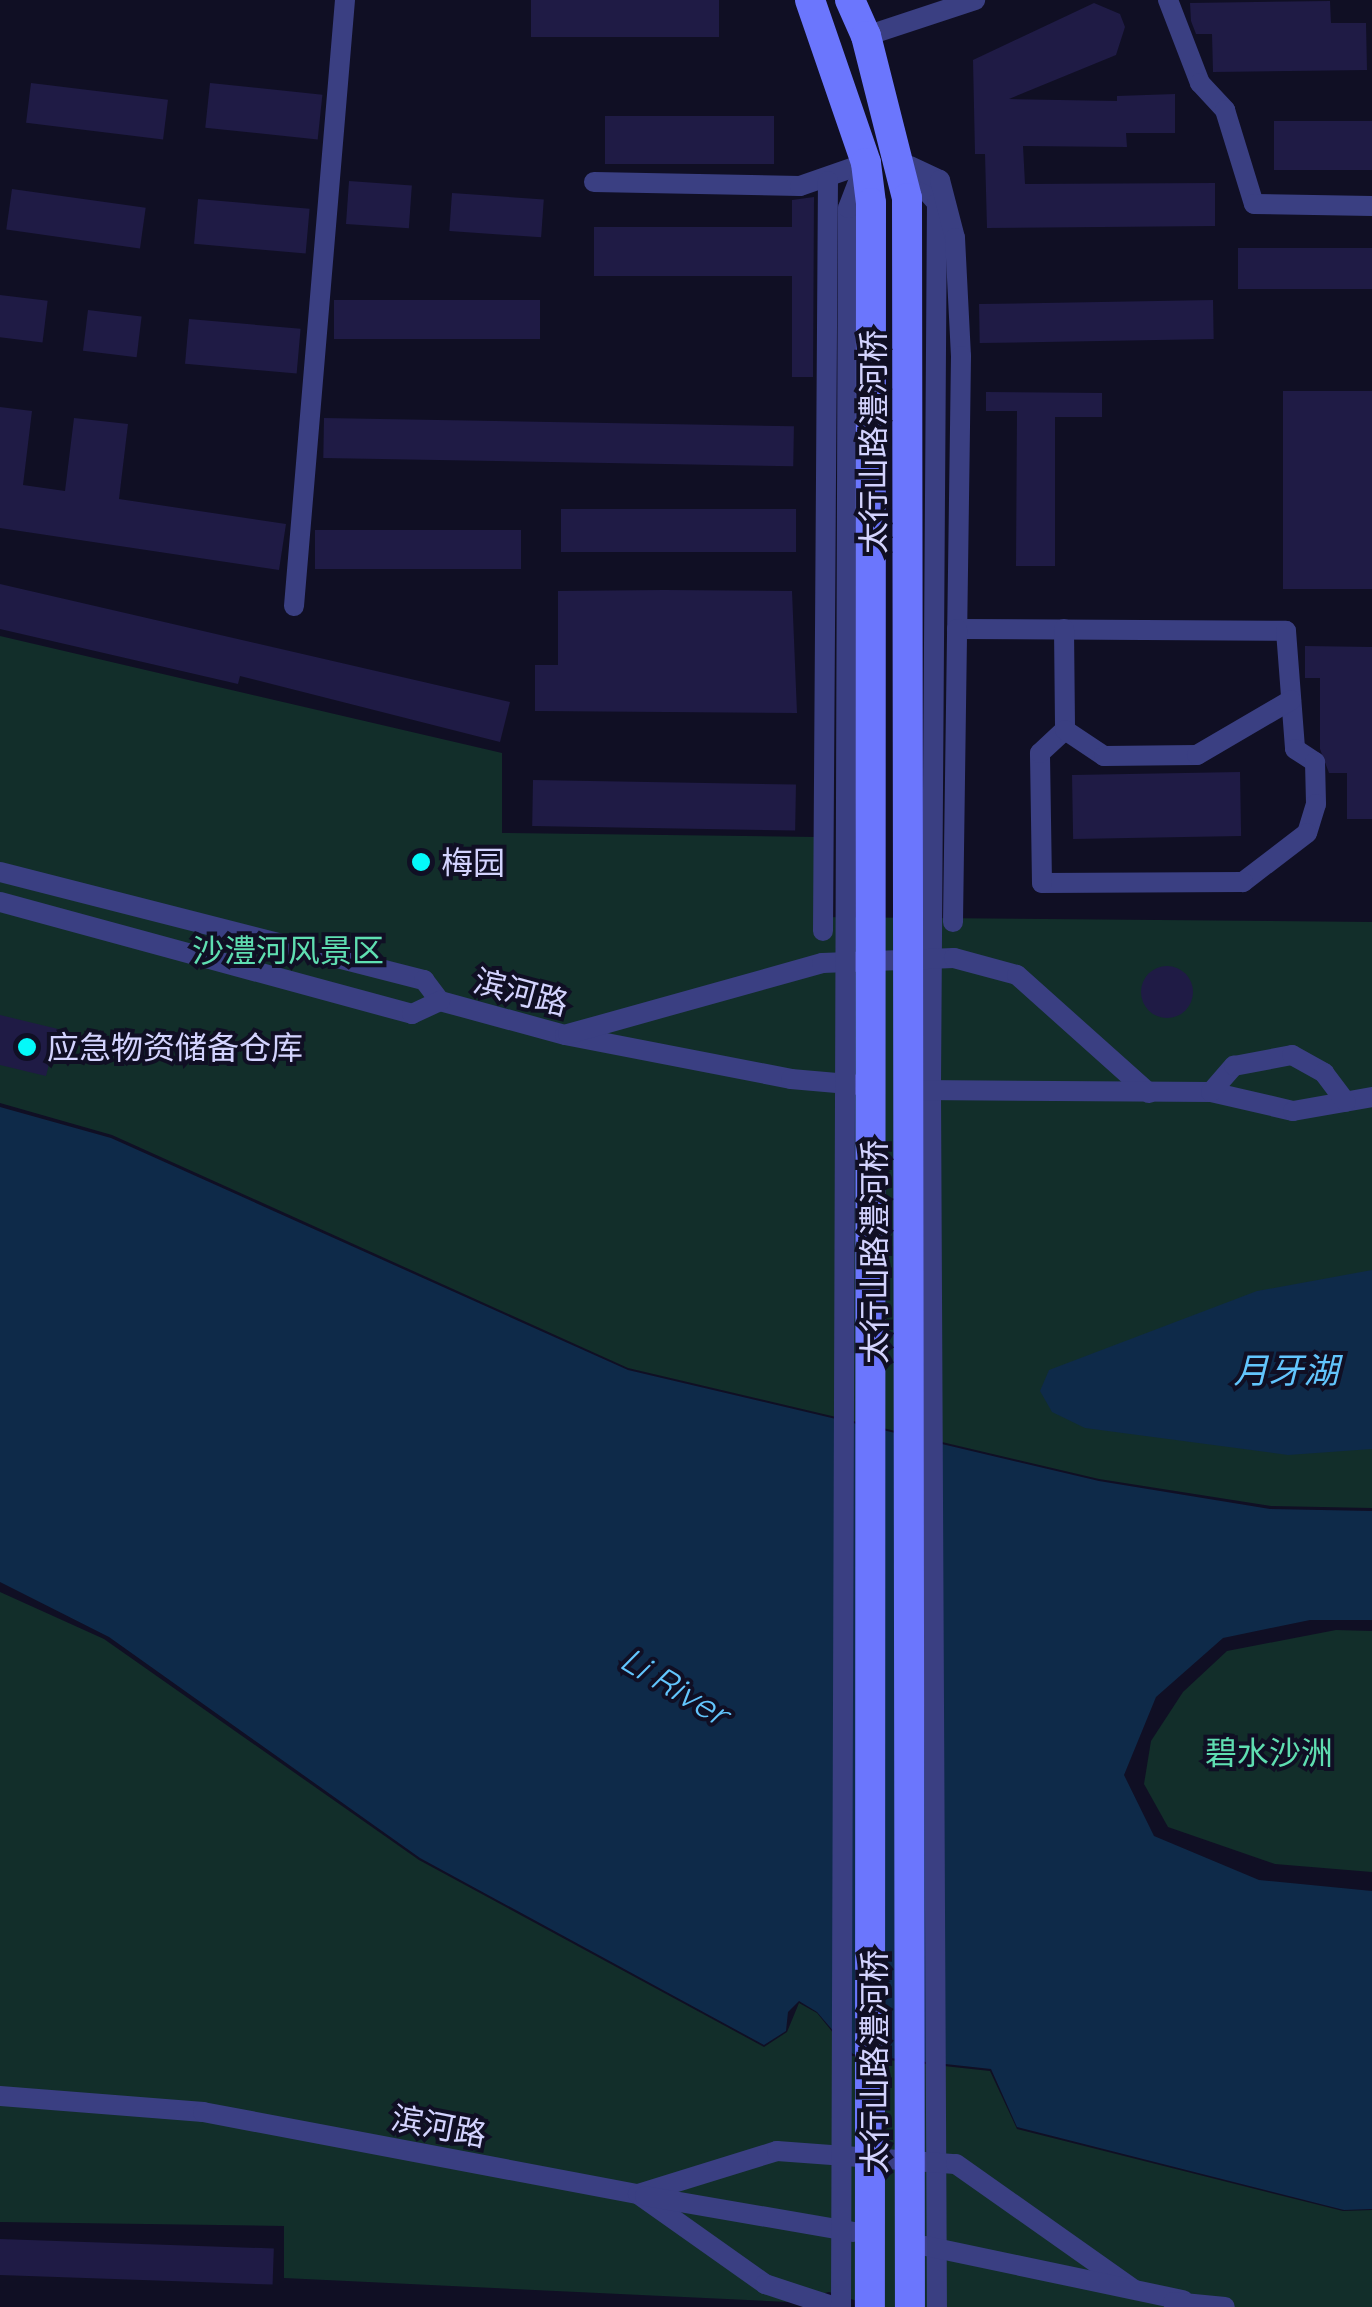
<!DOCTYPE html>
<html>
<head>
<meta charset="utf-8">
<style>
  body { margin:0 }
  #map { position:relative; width:1372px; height:2307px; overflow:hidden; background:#100f24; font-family:Quicksand,"Noto Sans SC",sans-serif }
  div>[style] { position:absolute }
  .green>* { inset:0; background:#122e2a }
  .water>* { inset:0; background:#0e2a49 }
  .building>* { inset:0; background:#1f1b45; transform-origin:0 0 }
  .round { border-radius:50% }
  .street>* { height:20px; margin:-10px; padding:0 10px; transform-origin:10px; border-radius:10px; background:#3a3f82 }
  .secondary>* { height:30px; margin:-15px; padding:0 15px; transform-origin:15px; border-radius:15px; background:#6b76fd }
  .dots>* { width:28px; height:28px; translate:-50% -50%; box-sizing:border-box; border:5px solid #100f24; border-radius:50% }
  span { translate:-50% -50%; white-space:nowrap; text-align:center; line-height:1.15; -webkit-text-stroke:8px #100f24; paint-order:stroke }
  .street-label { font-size:32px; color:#d3d3fe }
  .poi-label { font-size:32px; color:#d3d3fe }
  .left { translate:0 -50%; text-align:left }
  .park-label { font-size:32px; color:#5fdeb1 }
  .water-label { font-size:35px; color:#62c5fd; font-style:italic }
</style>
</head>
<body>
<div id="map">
  <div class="green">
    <i style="clip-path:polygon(0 636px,502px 753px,502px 833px,815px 837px,815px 917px,1372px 922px,1372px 1508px,1271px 1506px,1099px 1479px,628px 1368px,112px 1135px,0 1103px)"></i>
    <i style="clip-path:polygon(0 1592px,104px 1639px,419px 1860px,764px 2047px,787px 2032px,799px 2003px,817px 2013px,852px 2056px,990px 2071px,1017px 2129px,1343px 2211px,1372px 2210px,1372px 2307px,876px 2307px,829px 2292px,788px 2302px,284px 2278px,284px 2226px,0 2222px)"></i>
    <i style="clip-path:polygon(1336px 1630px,1372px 1631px,1372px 1872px,1275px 1864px,1168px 1827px,1144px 1784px,1151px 1741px,1183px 1692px,1227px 1651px)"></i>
  </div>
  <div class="water">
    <i style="clip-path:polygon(0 1107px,111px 1138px,628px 1370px,1099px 1481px,1270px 1509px,1372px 1511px,1372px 1620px,1310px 1620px,1223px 1638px,1156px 1697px,1124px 1775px,1154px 1836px,1259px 1880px,1372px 1891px,1372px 2209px,1344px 2210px,1017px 2127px,991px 2069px,853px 2054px,817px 2012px,799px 2001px,788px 2012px,786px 2031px,764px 2045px,420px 1858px,109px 1637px,0 1582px)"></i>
    <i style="clip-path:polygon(1372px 1270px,1372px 1449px,1288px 1455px,1085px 1428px,1052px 1412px,1040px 1391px,1049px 1370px,1257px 1291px)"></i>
  </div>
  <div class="building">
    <i style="left:531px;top:0;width:188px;height:37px"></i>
    <i style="clip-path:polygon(1330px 1px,1331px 23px,1366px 23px,1367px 70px,1213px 72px,1212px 34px,1196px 34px,1191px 21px,1190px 3px)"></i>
    <i style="clip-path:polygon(1094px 3px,1120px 14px,1125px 27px,1116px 55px,1009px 99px,1117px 101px,1117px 96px,1175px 94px,1175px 133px,1126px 133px,1127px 147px,1023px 146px,1025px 184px,1215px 183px,1215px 226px,987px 228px,985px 154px,975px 154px,973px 60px)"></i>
    <i style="left:31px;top:83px;width:138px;height:40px;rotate:7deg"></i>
    <i style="left:210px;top:83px;width:113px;height:45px;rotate:6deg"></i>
    <i style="left:605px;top:116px;width:169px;height:48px"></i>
    <i style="left:1274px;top:121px;width:98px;height:49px"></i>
    <i style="left:349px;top:181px;width:63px;height:43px;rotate:4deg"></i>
    <i style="left:12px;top:189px;width:135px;height:41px;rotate:8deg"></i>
    <i style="left:452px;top:193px;width:92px;height:38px;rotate:4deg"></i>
    <i style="clip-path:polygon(814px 197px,813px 377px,792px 377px,792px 276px,594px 276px,594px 227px,792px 227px,792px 200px)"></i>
    <i style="left:198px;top:199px;width:112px;height:45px;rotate:5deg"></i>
    <i style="left:1372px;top:248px;width:41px;height:134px;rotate:90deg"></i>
    <i style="left:0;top:295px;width:48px;height:42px;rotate:7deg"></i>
    <i style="left:334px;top:300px;width:206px;height:39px"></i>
    <i style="left:1213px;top:300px;width:39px;height:234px;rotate:89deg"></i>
    <i style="left:88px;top:310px;width:54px;height:41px;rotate:7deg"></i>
    <i style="left:189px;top:319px;width:112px;height:45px;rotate:5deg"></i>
    <i style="left:1372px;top:391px;width:198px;height:89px;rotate:90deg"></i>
    <i style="clip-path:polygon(986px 392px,1102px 393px,1102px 417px,1055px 417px,1055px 566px,1016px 566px,1017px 411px,986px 411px)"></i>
    <i style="clip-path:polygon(0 407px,32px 411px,23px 485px,65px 491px,74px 418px,128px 424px,119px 499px,286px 524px,279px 570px,0 528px)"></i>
    <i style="left:324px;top:418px;width:470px;height:40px;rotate:1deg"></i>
    <i style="left:796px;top:509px;width:43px;height:235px;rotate:90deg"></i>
    <i style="left:315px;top:530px;width:206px;height:39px"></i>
    <i style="clip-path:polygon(0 584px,510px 702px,500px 742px,240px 676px,238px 684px,0 629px)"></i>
    <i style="clip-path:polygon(664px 590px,792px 591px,797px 713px,535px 711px,535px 665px,558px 665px,558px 591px)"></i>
    <i style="clip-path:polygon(1305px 646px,1372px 647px,1372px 819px,1347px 819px,1347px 773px,1329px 773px,1320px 749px,1320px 678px,1305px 678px)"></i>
    <i style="left:1240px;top:772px;width:64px;height:168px;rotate:89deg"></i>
    <i style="left:533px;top:780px;width:263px;height:46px;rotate:1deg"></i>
    <i class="round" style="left:1141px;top:966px;width:52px;height:52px"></i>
    <i style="clip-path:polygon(0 1015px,58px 1029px,46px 1076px,0 1065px)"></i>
    <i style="left:0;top:2239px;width:274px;height:36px;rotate:2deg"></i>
  </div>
  <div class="street">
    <i style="left:1168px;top:0;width:89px;rotate:68.9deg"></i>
    <i style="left:1200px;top:83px;width:37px;rotate:47deg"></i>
    <i style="left:1225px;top:110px;width:98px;rotate:72.9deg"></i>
    <i style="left:1254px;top:204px;width:118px;rotate:1deg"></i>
    <i style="left:866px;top:36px;width:115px;rotate:-18.3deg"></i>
    <i style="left:902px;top:163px;width:53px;rotate:48.8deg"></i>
    <i style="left:937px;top:203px;width:888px;rotate:90.39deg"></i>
    <i style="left:931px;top:1091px;width:1216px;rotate:89.72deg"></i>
    <i style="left:910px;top:166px;width:33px;rotate:25deg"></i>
    <i style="left:940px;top:180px;width:60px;rotate:75.5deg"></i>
    <i style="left:955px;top:238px;width:118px;rotate:87.1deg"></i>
    <i style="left:961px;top:356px;width:273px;rotate:90.8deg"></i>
    <i style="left:957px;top:629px;width:329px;rotate:0.3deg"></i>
    <i style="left:1286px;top:631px;width:118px;rotate:85.6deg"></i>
    <i style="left:1295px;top:749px;width:24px;rotate:33deg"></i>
    <i style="left:1315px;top:762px;width:42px;rotate:88.6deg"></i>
    <i style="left:1316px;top:804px;width:30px;rotate:107deg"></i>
    <i style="left:1307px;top:833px;width:81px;rotate:142.6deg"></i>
    <i style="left:1243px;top:882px;width:201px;rotate:179.7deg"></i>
    <i style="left:1042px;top:883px;width:130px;rotate:-90.9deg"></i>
    <i style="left:1040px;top:753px;width:34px;rotate:-43deg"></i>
    <i style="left:594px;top:182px;width:206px;rotate:1.1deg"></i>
    <i style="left:800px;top:186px;width:70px;rotate:-19.2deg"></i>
    <i style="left:294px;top:606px;width:608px;rotate:-85.19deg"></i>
    <i style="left:1064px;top:629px;width:101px;rotate:89.4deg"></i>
    <i style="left:1065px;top:730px;width:47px;rotate:33.7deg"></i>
    <i style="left:1104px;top:756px;width:93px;rotate:-0.6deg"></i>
    <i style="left:1197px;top:755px;width:109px;rotate:-30.3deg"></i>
    <i style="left:0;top:872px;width:438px;rotate:14.3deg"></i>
    <i style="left:424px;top:980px;width:26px;rotate:53deg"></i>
    <i style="left:440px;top:1001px;width:130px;rotate:15.2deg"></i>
    <i style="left:565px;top:1035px;width:230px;rotate:11deg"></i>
    <i style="left:791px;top:1079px;width:69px;rotate:5deg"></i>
    <i style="left:0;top:902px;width:427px;rotate:15.2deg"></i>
    <i style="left:412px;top:1014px;width:31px;rotate:-25deg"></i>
    <i style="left:953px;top:922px;width:293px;rotate:-89.2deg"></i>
    <i style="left:823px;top:931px;width:750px;rotate:-89.62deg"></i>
    <i style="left:568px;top:1034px;width:264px;rotate:-15.6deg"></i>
    <i style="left:822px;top:963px;width:132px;rotate:-2.2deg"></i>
    <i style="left:954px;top:958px;width:65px;rotate:15.1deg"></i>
    <i style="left:1017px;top:975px;width:177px;rotate:41.8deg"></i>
    <i style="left:918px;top:1090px;width:293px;rotate:0.4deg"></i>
    <i style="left:1211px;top:1092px;width:84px;rotate:13deg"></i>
    <i style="left:1293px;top:1111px;width:80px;rotate:-10deg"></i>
    <i style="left:1211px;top:1092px;width:35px;rotate:-49deg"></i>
    <i style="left:1234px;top:1066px;width:59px;rotate:-10.7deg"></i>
    <i style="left:1292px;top:1055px;width:37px;rotate:29deg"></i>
    <i style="left:1324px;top:1073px;width:36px;rotate:53deg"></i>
    <i style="left:0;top:2096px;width:204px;rotate:4.5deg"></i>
    <i style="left:203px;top:2112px;width:443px;rotate:10.7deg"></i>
    <i style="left:638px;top:2194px;width:156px;rotate:35.3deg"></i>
    <i style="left:765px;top:2284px;width:74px;rotate:18.2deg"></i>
    <i style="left:638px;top:2194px;width:145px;rotate:-17.2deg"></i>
    <i style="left:777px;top:2151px;width:179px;rotate:4.2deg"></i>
    <i style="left:956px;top:2164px;width:217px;rotate:35.2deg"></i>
    <i style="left:645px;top:2196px;width:211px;rotate:9.8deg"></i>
    <i style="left:926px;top:2246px;width:263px;rotate:11.9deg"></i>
    <i style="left:1173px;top:2302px;width:52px;rotate:5.5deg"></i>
    <i style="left:841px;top:2307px;width:2099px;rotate:-89.81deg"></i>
    <i style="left:848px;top:208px;width:42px;rotate:-69deg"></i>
  </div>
  <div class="secondary">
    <i style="left:810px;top:0;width:172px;rotate:71deg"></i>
    <i style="left:866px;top:163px;width:40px;rotate:82.9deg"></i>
    <i style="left:871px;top:203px;width:2104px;rotate:90.03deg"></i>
    <i style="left:850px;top:0;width:39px;rotate:66deg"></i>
    <i style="left:866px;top:36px;width:167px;rotate:75.8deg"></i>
    <i style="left:907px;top:198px;width:2109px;rotate:89.92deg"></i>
  </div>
  <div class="dots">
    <i style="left:421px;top:862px;background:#04f9f9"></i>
    <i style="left:27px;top:1047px;background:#04f9f9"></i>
  </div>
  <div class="street-label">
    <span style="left:873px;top:442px;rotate:-90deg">太行山路澧河桥</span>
    <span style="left:521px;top:992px;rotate:15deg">滨河路</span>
    <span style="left:874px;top:1252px;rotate:-90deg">太行山路澧河桥</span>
    <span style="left:874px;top:2062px;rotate:-90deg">太行山路澧河桥</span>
    <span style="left:439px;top:2126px;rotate:11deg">滨河路</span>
  </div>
  <div class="poi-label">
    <span class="left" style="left:441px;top:862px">梅园</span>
    <span class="left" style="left:47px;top:1047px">应急物资储备仓库</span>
  </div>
  <div class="park-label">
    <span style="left:288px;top:950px">沙澧河风景区</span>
    <span style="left:1269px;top:1752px">碧水沙洲</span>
  </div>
  <div class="water-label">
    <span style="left:1286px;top:1370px">月牙湖</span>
    <span style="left:675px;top:1686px;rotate:31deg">Li River</span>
  </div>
</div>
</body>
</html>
